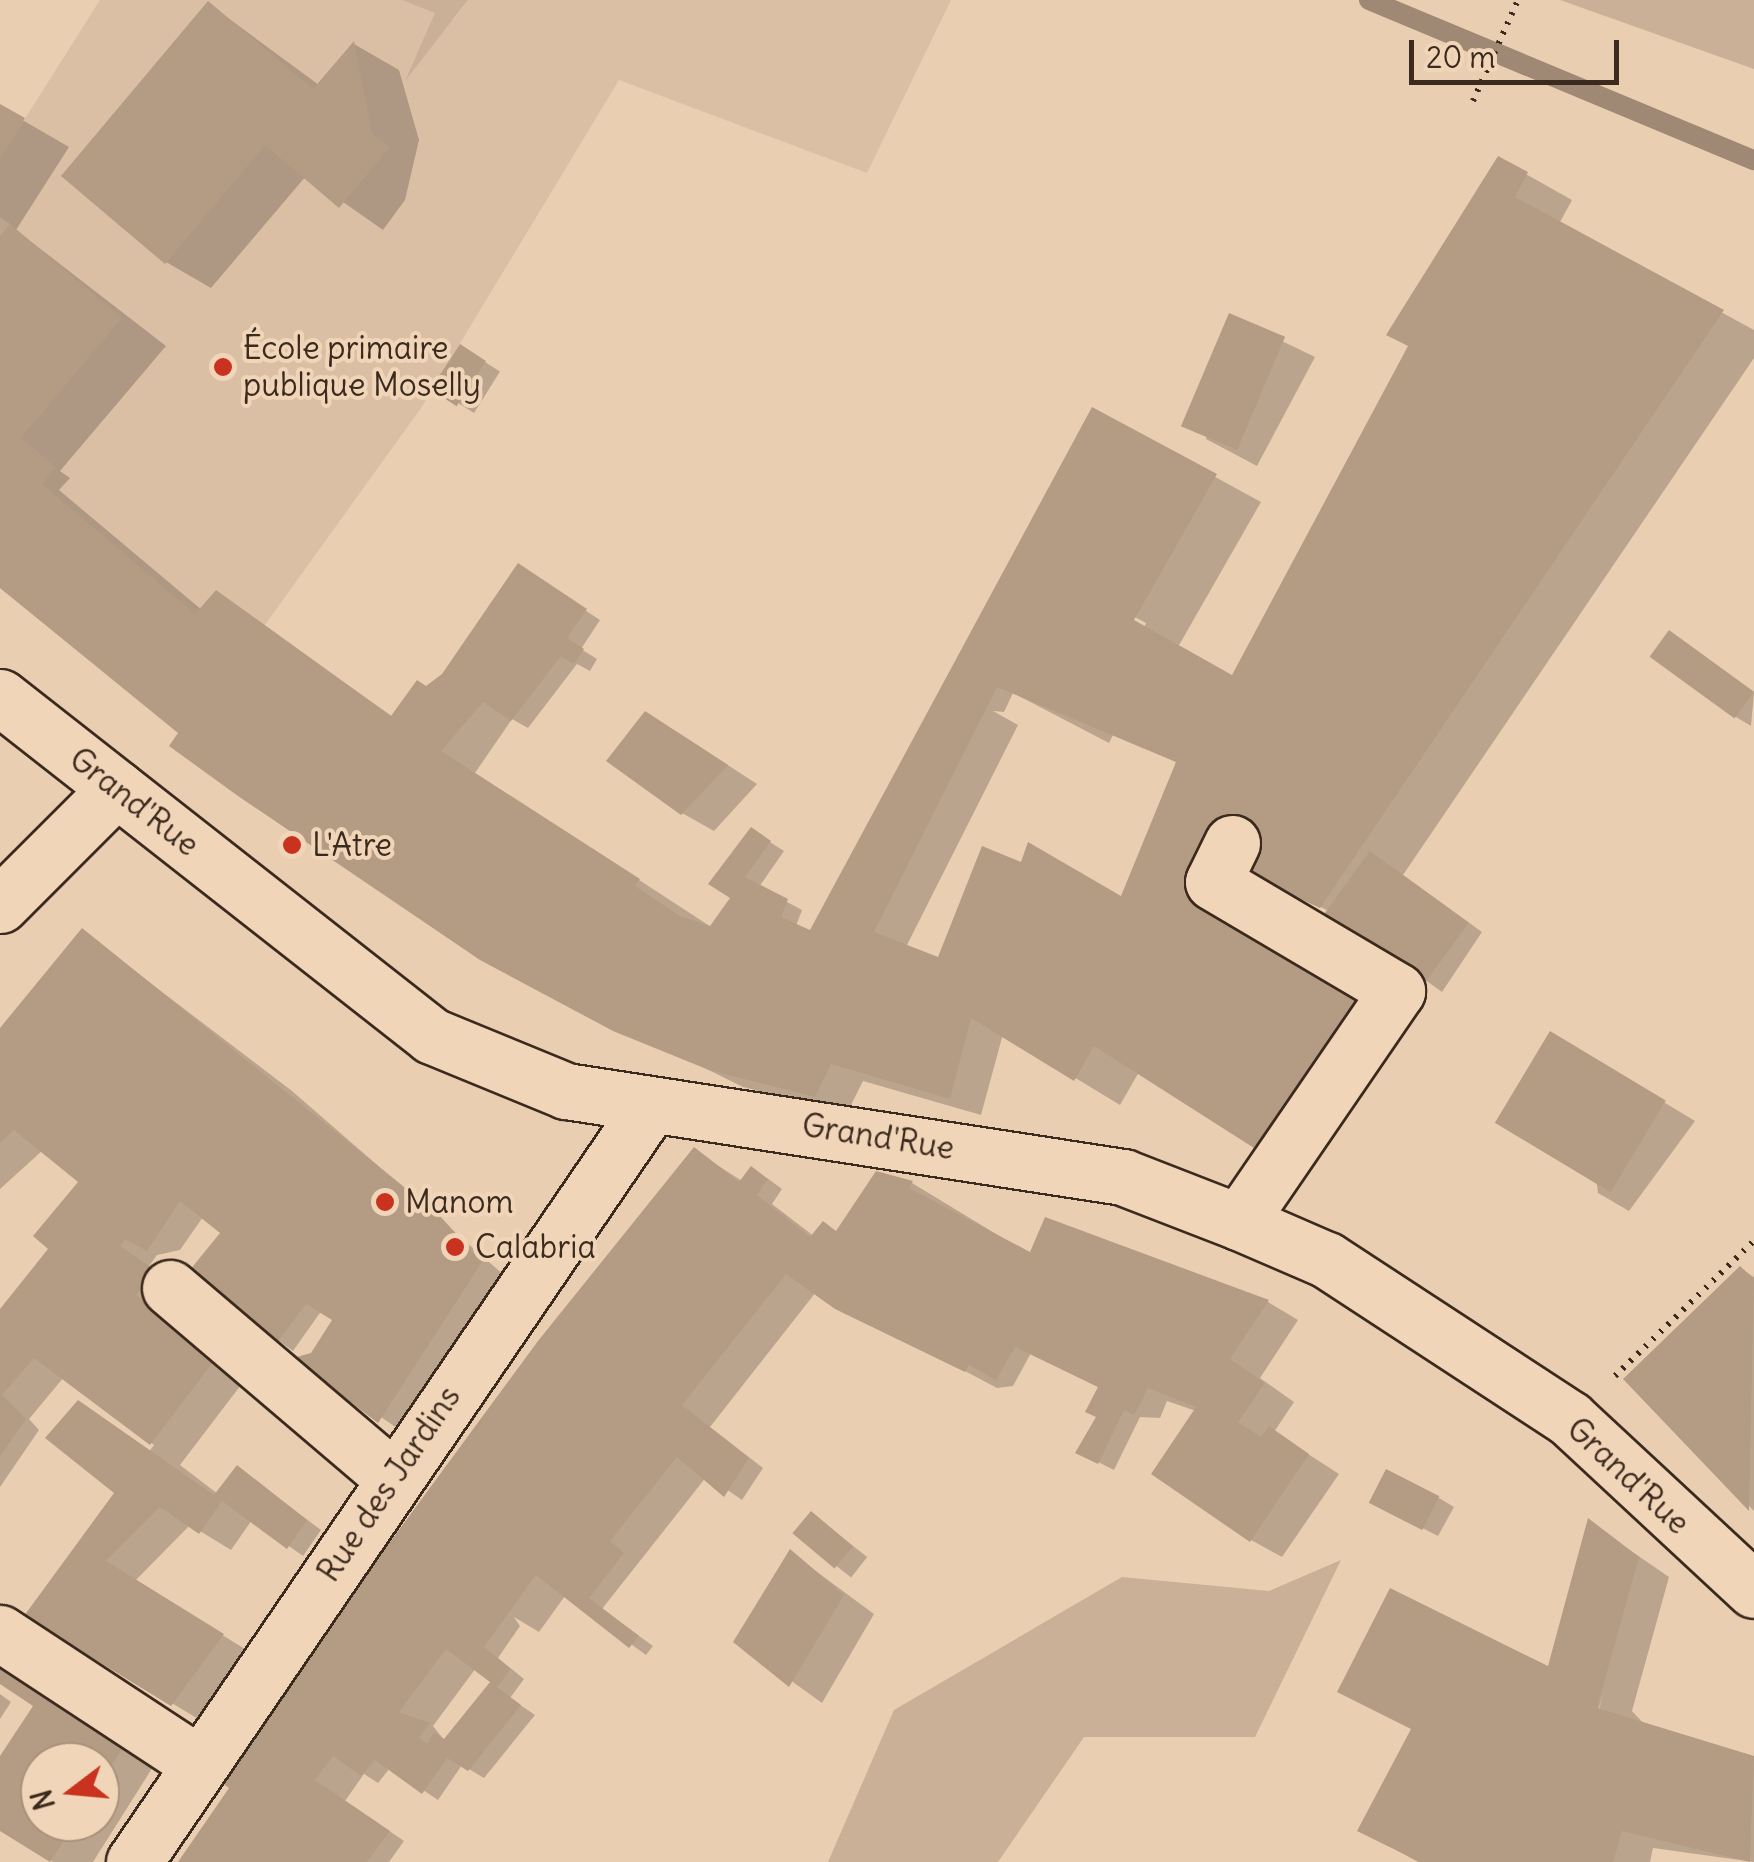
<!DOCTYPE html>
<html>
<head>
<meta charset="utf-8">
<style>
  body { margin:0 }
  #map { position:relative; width:1754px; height:1862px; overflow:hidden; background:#eaceb2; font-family:Delius,sans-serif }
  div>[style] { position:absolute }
  .built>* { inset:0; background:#dabfa4 }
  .green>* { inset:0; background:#cab097 }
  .shadow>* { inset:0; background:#0003; transform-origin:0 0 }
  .stream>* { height:20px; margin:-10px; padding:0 10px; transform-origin:10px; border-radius:10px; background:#9f8974 }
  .building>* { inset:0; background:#b49b84; transform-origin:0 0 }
  .path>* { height:6px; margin-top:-3px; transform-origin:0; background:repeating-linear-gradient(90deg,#3b2a1e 0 2.5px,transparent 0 10.5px) }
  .roads { filter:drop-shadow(2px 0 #3b2a1e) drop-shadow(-2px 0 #3b2a1e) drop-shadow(0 2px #3b2a1e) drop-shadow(0 -2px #3b2a1e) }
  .minor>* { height:55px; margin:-27.5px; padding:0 27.5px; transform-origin:27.5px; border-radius:27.5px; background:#f1d5b8 }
  .dots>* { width:28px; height:28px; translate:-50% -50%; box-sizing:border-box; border:5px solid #f1d5b8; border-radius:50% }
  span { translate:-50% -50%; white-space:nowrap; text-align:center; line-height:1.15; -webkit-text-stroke:8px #f1d5b8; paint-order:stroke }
  .poi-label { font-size:32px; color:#3b2a1e }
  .left { translate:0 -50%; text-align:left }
  .street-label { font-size:32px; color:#3b2a1e }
  .north { position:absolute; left:20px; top:1742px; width:100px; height:100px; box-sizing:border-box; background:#f1d5b8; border:2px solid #a8917a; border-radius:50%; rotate:254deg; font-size:28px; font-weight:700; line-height:40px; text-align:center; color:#3b2a1e }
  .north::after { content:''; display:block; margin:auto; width:35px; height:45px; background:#c8321e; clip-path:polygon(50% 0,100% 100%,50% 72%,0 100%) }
  .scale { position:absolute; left:1409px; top:40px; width:210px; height:45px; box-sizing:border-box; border:5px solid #3b2a1e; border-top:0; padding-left:12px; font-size:30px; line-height:35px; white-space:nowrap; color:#3b2a1e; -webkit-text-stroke:8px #f1d5b8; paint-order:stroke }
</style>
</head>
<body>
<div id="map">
  <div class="built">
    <i style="clip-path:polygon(100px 0,402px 0,454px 19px,468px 0,951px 0,867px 173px,619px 80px,421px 408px,262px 629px,118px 683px,0 588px,0 237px,10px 224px,0 217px,0 158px)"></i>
  </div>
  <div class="green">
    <i style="clip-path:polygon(402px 0,468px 0,405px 81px,435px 13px)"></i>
    <i style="clip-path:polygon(1560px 0,1754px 0,1754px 69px)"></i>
    <i style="clip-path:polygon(1341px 1560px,1255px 1737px,1084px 1737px,998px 1862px,828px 1862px,894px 1710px,1122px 1577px,1269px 1591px)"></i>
  </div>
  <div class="shadow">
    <i style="clip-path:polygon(209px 4px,319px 85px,354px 44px,399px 70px,419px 140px,405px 200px,383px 230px,306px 176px,211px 288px,166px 262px)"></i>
    <i style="clip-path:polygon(evenodd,0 107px,69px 147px,16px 230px,166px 346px,60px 471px,70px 478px,59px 490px,202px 610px,216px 593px,393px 717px,418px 683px,427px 688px,442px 678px,519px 567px,600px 620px,581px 649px,597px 659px,590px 671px,577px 664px,528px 728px,512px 719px,475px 773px,722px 934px,714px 925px,734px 898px,712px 883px,751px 830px,784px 851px,759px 887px,802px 910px,796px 926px,812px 933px,821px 916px,830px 921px,823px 912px,1093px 410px,1261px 502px,1178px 647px,1234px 678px,1411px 346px,1390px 334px,1499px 159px,1572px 200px,1559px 224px,1754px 330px,1754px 358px,1403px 875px,1482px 932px,1442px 992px,1331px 912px,1243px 870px,1259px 834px,1252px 831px,1212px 914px,1386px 1019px,1286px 1164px,1139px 1072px,1120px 1105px,1003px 1034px,981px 1115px,863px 1081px,847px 1113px,743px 1087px,482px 958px,172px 745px,182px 732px,0 581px,0 107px,1058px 576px,1146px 623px,1144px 628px,1058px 581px,1058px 576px,0 107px,1013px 693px,1109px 743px,1115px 731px,1178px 763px,1122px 899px,1030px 846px,1023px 866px,984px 849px,941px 956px,949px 964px,906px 947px,1018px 725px,993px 711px,1004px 712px,1013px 693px)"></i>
    <i style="clip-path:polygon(1230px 316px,1315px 357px,1257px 466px,1206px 439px)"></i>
    <i style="left:461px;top:347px;width:46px;height:49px;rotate:32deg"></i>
    <i style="clip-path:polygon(1685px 642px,1754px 693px,1751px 726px,1736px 717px)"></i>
    <i style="clip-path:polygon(677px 732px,757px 784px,714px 831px,682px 813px)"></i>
    <i style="clip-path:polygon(82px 931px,292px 1091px,512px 1282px,411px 1438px,297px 1358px,311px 1354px,336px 1320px,322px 1310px,293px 1351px,189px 1275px,223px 1233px,203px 1217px,180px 1250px,157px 1255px,149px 1266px,184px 1290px,247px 1377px,180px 1465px,218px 1494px,238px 1468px,321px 1530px,303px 1556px,252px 1520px,231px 1550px,190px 1525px,135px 1581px,253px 1654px,203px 1722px,27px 1615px,154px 1445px,64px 1377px,29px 1419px,39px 1430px,0 1487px,0 1311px,52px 1249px,82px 1181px,43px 1150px,0 1189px,0 1032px)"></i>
    <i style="clip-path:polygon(1581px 1052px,1695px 1121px,1629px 1211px,1598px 1193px)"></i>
    <i style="clip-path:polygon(evenodd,694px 1150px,742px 1181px,767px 1178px,782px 1189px,772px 1204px,815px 1237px,838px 1233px,877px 1174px,912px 1183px,1031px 1255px,1047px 1220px,1268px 1302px,1298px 1320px,1260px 1378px,1294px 1402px,1274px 1432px,1339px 1474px,1282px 1557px,1251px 1540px,1196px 1411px,1167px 1401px,1160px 1418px,1140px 1417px,1114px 1470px,1094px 1460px,1100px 1388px,1031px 1353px,1013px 1386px,997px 1388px,816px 1292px,710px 1427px,763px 1468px,742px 1500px,707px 1476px,602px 1609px,653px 1646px,646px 1655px,565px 1596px,539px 1632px,514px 1617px,520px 1626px,498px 1658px,524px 1679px,510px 1698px,535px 1715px,484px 1778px,462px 1765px,438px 1800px,390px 1768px,378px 1783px,364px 1774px,345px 1801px,404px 1841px,389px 1862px,182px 1862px,694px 1150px,476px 1668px,494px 1682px,445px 1741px,433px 1726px,476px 1668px)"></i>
    <i style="clip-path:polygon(1741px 1269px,1754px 1277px,1754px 1511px,1626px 1379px)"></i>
    <i style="clip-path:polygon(1439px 1498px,1454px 1507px,1438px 1536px,1387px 1510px)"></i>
    <i style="left:812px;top:1514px;width:70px;height:26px;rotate:38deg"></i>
    <i style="clip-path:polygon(1589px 1522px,1669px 1577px,1632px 1711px,1645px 1725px,1754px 1759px,1754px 1862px,1653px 1848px,1650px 1862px,1555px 1862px,1604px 1692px,1550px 1862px,1418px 1862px,1360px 1830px,1550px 1668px)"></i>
    <i style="clip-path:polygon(790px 1552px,874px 1614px,822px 1703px,736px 1641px)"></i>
    <i style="clip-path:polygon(evenodd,0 1681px,158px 1759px,93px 1862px,53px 1862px,0 1828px,0 1761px,36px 1705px,0 1681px,40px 1762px,100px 1762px,100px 1822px,40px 1822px,40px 1762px)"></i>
    <i style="clip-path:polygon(0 1694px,11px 1702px,0 1719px)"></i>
  </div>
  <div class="stream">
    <i style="left:1369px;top:0;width:417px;rotate:22.6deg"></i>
  </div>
  <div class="building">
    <i style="clip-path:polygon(208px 1px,313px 89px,354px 41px,372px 133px,390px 147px,339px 208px,265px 145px,165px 264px,61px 176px)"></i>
    <i style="clip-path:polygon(0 104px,25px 118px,0 158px)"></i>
    <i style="clip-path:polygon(evenodd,1498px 156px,1528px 172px,1515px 197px,1724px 310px,1320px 908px,1240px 871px,1257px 833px,1223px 817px,1183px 894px,1357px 999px,1254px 1148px,1094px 1046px,1074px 1081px,971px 1018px,950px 1099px,831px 1064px,815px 1097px,709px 1070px,613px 1031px,480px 960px,238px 796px,169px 746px,178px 733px,0 588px,0 237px,10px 224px,122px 318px,21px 438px,56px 467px,42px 484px,195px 614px,216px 590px,391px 716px,417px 680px,426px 686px,442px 674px,518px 563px,587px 609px,567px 638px,584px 649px,574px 664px,561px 656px,511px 721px,483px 702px,441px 751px,640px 879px,635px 886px,680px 916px,710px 926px,730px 898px,708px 884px,751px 827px,771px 841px,745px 877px,788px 899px,781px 917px,810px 930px,1092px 407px,1217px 474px,1134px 620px,1232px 675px,1408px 346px,1386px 335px,1498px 156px,997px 687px,1176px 762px,1121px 896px,1028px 842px,1021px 862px,982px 846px,938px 957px,874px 932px,997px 687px)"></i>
    <i style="left:1229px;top:313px;width:61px;height:123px;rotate:23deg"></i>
    <i style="left:460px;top:344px;width:31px;height:54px;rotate:33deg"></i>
    <i style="left:1669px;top:630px;width:105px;height:33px;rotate:36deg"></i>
    <i style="clip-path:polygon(645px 711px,728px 765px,681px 815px,606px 761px)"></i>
    <i style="left:1370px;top:851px;width:122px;height:78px;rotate:36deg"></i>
    <i style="clip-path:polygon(82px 928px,439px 1215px,482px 1262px,378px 1423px,293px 1358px,311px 1353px,332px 1320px,306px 1304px,276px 1344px,185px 1276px,220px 1233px,180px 1201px,147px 1251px,125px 1239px,120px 1246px,155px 1270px,136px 1295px,217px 1357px,150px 1445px,34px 1358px,2px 1395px,26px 1419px,0 1456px,0 1309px,48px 1249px,33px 1236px,78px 1182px,14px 1130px,0 1143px,0 1028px)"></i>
    <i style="left:1550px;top:1031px;width:135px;height:107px;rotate:31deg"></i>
    <i style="clip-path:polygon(evenodd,694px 1147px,739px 1182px,751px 1166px,768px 1179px,757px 1195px,810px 1237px,823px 1221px,836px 1231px,876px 1171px,913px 1181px,909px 1188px,1030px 1252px,1045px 1217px,1269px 1300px,1230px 1359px,1265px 1383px,1238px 1422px,1261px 1437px,1269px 1426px,1309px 1454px,1250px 1542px,1151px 1474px,1196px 1407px,1148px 1388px,1134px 1415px,1124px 1410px,1098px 1464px,1075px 1453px,1096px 1417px,1085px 1412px,1098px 1387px,1015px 1347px,996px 1380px,969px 1365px,965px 1372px,835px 1309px,786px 1274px,682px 1405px,749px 1458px,724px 1497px,677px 1457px,610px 1541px,624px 1553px,589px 1598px,639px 1636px,629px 1648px,536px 1575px,484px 1647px,511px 1669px,497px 1687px,521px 1705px,468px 1771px,447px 1758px,422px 1794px,375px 1760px,361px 1776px,333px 1756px,315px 1780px,390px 1831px,367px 1862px,178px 1862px,229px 1788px,218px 1780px,245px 1739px,538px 1341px,694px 1147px,446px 1649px,490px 1682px,444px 1739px,434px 1732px,427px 1744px,419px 1737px,430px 1723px,399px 1712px,446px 1649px)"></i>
    <i style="clip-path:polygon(1740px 1266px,1754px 1279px,1749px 1511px,1623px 1379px)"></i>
    <i style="clip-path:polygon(78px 1400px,214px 1495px,237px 1465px,307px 1520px,287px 1549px,222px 1501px,199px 1534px,160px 1507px,106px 1561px,224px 1634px,171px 1706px,24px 1616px,114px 1493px,45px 1438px)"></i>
    <i style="left:1386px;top:1469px;width:60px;height:38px;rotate:27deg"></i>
    <i style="left:811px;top:1511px;width:55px;height:29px;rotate:40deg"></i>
    <i style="clip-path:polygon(1588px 1518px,1639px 1557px,1597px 1708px,1754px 1756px,1750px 1862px,1622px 1831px,1613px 1862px,1420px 1862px,1357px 1831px,1411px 1729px,1337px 1692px,1390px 1588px,1548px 1666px)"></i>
    <i style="clip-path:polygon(790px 1549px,844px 1595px,789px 1687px,733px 1642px)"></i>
    <i style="clip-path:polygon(0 1656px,128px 1739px,100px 1784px,100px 1762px,40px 1762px,40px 1822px,76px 1822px,50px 1862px,0 1831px,0 1756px,33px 1706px,0 1684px)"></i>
  </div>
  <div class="path">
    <i style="left:1473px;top:101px;width:111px;rotate:-66deg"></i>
    <i style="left:1615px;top:1376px;width:194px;rotate:-44.2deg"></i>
  </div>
  <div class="roads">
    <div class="minor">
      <i style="left:0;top:697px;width:549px;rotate:38.12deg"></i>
      <i style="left:432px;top:1036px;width:145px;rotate:22.3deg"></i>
      <i style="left:566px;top:1091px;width:564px;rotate:8.78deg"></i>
      <i style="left:1123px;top:1177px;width:124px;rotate:21.2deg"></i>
      <i style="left:1239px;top:1222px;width:96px;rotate:23.4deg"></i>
      <i style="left:1327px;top:1260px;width:290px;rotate:33.2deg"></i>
      <i style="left:1570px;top:1419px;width:251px;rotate:42.9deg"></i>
      <i style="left:1232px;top:843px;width:43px;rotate:116deg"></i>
      <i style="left:1213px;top:882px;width:214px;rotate:30.6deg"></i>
      <i style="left:1397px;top:991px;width:280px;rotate:124.4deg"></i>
      <i style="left:0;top:905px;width:165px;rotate:-45deg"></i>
      <i style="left:170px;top:1288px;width:293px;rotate:40.4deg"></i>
      <i style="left:0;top:1633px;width:237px;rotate:33.3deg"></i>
      <i style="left:134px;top:1862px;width:913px;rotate:-55.67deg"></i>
    </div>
  </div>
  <div class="dots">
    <i style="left:223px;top:367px;background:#c8321e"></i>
    <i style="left:292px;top:845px;background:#c8321e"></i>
    <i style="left:385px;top:1202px;background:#c8321e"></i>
    <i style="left:455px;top:1247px;background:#c8321e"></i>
  </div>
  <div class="poi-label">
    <span class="left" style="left:243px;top:367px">École primaire<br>publique Moselly</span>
    <span class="left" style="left:312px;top:845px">L'Atre</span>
    <span class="left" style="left:405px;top:1202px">Manom</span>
    <span class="left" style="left:475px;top:1247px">Calabria</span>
  </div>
  <div class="street-label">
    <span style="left:134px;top:802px;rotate:38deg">Grand'Rue</span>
    <span style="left:878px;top:1137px;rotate:9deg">Grand'Rue</span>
    <span style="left:1628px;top:1476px;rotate:43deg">Grand'Rue</span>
    <span style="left:389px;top:1484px;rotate:-56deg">Rue des Jardins</span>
  </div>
  <div class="north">N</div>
  <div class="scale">20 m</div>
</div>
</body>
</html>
